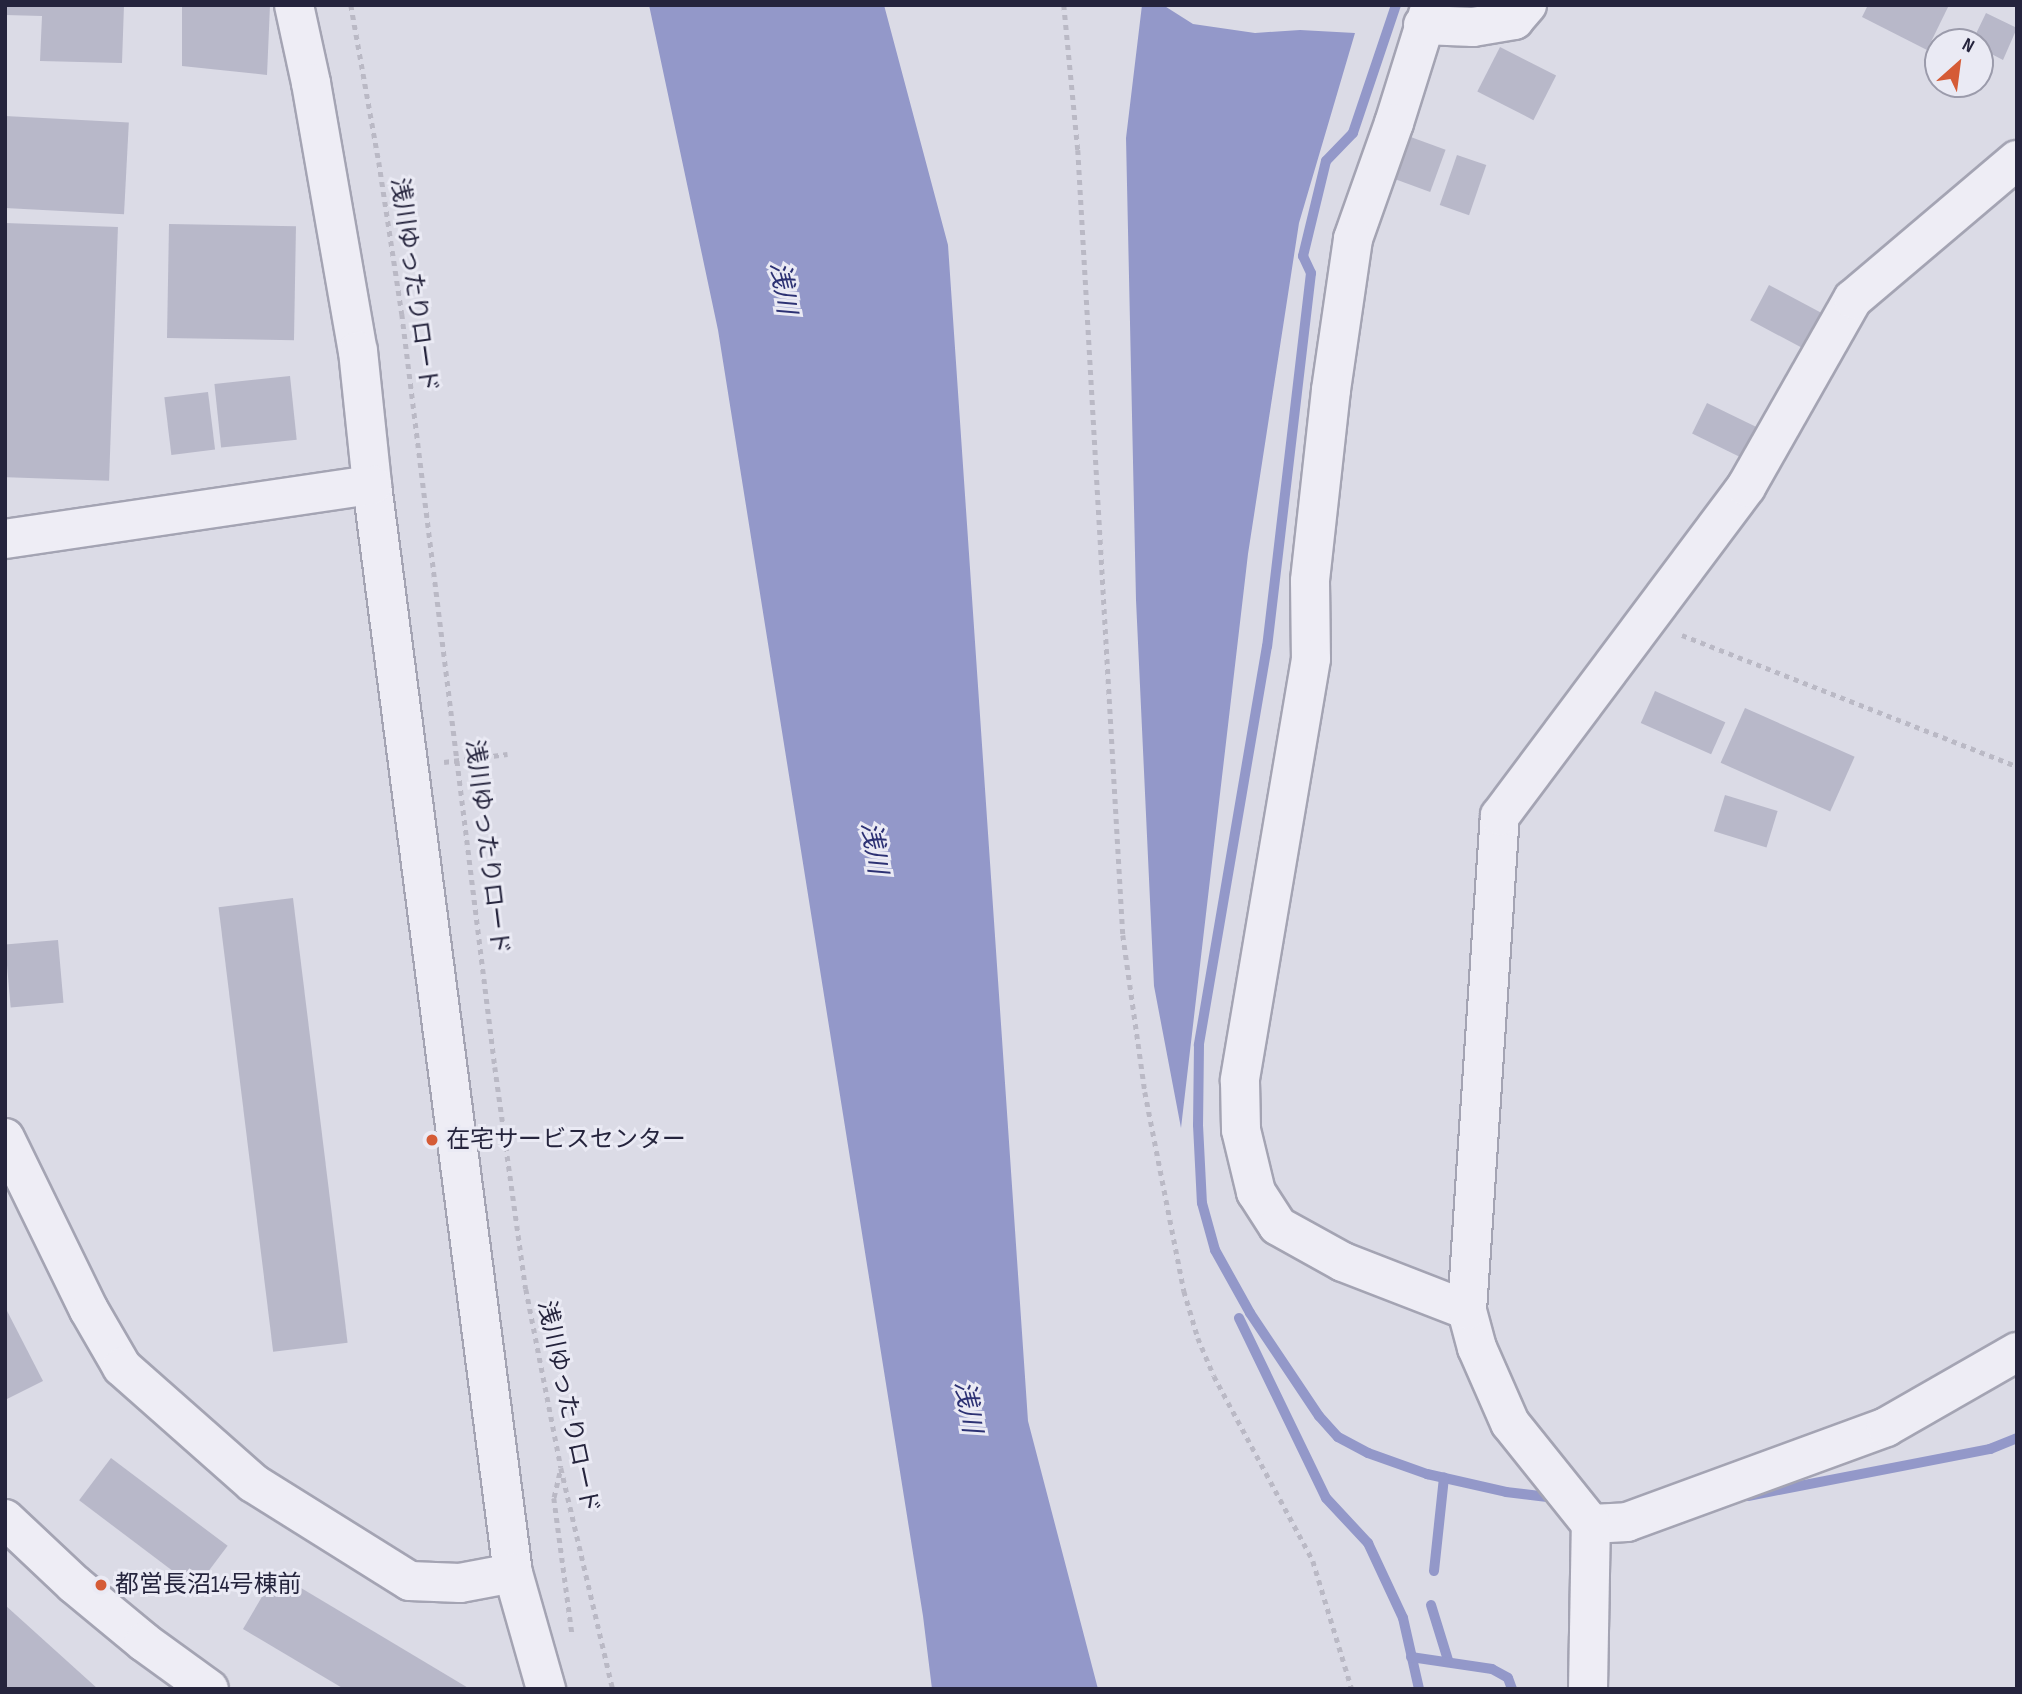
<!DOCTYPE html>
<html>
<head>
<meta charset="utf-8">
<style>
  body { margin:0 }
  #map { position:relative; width:2022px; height:1694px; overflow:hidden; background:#dbdbe6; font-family:"Sofia Sans Condensed","Noto Sans JP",sans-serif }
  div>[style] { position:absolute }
  .water>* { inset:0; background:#9398c9 }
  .stream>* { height:10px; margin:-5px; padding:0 5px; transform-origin:5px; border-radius:5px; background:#9398c9 }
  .building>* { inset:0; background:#b8b8c9; transform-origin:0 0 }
  .path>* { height:4.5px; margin-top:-2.25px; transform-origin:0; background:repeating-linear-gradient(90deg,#bab9c5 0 5px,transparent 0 10px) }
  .roads { filter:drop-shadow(2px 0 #a4a4b3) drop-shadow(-2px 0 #a4a4b3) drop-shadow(0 2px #a4a4b3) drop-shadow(0 -2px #a4a4b3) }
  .minor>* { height:38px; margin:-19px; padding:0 19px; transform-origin:19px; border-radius:19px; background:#eeedf5 }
  .dots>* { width:19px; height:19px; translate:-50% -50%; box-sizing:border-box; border:4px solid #eaeaf4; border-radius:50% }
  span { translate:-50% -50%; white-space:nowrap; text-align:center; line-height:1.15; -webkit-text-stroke:6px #eaeaf4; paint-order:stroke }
  .street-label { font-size:24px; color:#25243d }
  .poi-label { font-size:24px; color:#25243d }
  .left { translate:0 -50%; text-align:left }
  .water-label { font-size:26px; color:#2c3173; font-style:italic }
  .frame { position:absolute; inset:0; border:7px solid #25243d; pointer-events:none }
  .north { position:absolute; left:1924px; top:28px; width:70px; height:70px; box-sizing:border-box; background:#eaeaf4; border:2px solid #9b9bab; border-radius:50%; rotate:28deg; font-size:19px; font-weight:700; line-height:28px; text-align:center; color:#25243d }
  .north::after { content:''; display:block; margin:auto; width:24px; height:32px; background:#d55b36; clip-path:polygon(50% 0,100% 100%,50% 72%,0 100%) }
</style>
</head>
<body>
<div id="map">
  <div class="water">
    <i style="clip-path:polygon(649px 5px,884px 5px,948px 245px,1028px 1421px,1098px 1689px,932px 1689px,923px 1616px,718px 330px)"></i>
    <i style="clip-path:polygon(1142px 5px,1163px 5px,1193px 24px,1255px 33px,1300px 30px,1355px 33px,1299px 223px,1248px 554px,1181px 1128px,1154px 986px,1136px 600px,1126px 138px)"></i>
  </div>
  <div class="stream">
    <i style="left:1396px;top:5px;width:135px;rotate:108.6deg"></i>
    <i style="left:1353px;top:133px;width:39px;rotate:134deg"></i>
    <i style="left:1326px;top:161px;width:98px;rotate:103.6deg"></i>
    <i style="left:1303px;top:256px;width:19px;rotate:65deg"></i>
    <i style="left:1311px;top:273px;width:376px;rotate:96.7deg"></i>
    <i style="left:1267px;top:646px;width:405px;rotate:99.7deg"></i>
    <i style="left:1199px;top:1045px;width:80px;rotate:90.7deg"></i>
    <i style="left:1198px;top:1125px;width:78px;rotate:87.1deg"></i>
    <i style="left:1202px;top:1203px;width:49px;rotate:74.5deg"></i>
    <i style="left:1215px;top:1250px;width:72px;rotate:60.9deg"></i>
    <i style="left:1250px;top:1313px;width:124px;rotate:56.2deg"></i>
    <i style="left:1319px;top:1416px;width:28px;rotate:48deg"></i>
    <i style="left:1338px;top:1437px;width:34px;rotate:28deg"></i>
    <i style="left:1368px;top:1453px;width:63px;rotate:19.6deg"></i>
    <i style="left:1427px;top:1474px;width:81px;rotate:12.8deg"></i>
    <i style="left:1506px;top:1492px;width:50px;rotate:6.8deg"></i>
    <i style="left:1239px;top:1318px;width:200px;rotate:64.2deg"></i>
    <i style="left:1326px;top:1498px;width:62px;rotate:47deg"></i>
    <i style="left:1368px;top:1543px;width:83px;rotate:65deg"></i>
    <i style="left:1403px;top:1618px;width:73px;rotate:77.3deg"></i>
    <i style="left:1748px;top:1496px;width:247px;rotate:-11deg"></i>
    <i style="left:1990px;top:1449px;width:29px;rotate:-22deg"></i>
    <i style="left:1434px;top:1571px;width:94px;rotate:-83.9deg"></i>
    <i style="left:1431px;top:1605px;width:58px;rotate:72.8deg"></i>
    <i style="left:1411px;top:1657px;width:82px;rotate:8.4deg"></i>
    <i style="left:1492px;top:1669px;width:18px;rotate:29deg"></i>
    <i style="left:1508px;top:1678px;width:12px;rotate:70deg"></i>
  </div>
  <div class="building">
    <i style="clip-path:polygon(5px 5px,124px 5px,122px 63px,40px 61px,42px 16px,5px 15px)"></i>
    <i style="clip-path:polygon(182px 5px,270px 5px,267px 75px,182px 66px)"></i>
    <i style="clip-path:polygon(1868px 5px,1949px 5px,1927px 50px,1862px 17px)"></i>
    <i style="clip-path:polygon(1986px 13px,2017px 28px,2003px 60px,1980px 48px,1980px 42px,1972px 42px)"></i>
    <i style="left:1500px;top:47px;width:63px;height:50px;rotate:27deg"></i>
    <i style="left:5px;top:116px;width:124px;height:92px;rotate:3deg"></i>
    <i style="left:1408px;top:136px;width:40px;height:45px;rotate:20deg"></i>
    <i style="left:1457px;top:155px;width:31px;height:53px;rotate:19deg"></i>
    <i style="left:5px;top:223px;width:113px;height:254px;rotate:2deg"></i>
    <i style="left:169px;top:224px;width:127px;height:114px;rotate:1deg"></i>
    <i style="left:1769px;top:285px;width:66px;height:40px;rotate:28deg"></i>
    <i style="left:290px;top:376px;width:64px;height:76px;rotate:84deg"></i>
    <i style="left:208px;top:392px;width:58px;height:44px;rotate:83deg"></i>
    <i style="left:1707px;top:403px;width:59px;height:34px;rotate:26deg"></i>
    <i style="left:1655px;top:691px;width:77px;height:35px;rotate:24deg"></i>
    <i style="left:1745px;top:708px;width:120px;height:60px;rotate:24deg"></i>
    <i style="left:1725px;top:795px;width:55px;height:38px;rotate:17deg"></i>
    <i style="left:293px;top:898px;width:448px;height:75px;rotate:83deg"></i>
    <i style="left:58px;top:940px;width:63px;height:53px;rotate:85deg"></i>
    <i style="clip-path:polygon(5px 1307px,43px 1381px,5px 1400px)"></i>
    <i style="left:111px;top:1458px;width:146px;height:53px;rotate:37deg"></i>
    <i style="clip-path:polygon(276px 1573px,470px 1689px,344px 1689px,243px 1629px)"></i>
    <i style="clip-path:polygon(5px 1605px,98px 1689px,5px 1689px)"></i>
  </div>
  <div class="path">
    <i style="left:351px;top:5px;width:159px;rotate:79.9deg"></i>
    <i style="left:379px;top:162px;width:154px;rotate:81.4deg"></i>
    <i style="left:402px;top:314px;width:759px;rotate:82.96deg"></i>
    <i style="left:495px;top:1067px;width:224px;rotate:82.1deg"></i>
    <i style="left:526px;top:1289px;width:182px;rotate:78.9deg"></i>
    <i style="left:561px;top:1468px;width:227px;rotate:76.8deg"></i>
    <i style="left:1064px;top:5px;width:146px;rotate:84.5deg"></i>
    <i style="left:1078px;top:150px;width:786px;rotate:86.72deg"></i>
    <i style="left:1123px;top:935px;width:159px;rotate:82deg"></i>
    <i style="left:1145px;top:1092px;width:203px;rotate:78.9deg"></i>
    <i style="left:1184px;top:1291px;width:49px;rotate:73.4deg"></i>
    <i style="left:1198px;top:1338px;width:41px;rotate:67.2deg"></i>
    <i style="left:1214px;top:1376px;width:210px;rotate:61.8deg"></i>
    <i style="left:1313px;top:1561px;width:134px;rotate:73.1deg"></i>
    <i style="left:1682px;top:635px;width:360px;rotate:21.4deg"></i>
    <i style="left:444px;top:762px;width:64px;rotate:-7.2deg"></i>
    <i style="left:560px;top:1473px;width:26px;rotate:103deg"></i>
    <i style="left:554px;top:1498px;width:136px;rotate:82.4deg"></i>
  </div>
  <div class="roads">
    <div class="minor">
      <i style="left:294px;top:5px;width:80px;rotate:77.7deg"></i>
      <i style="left:311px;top:83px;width:272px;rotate:80.1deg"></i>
      <i style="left:358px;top:351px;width:135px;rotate:84deg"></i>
      <i style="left:372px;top:485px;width:1097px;rotate:82.62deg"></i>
      <i style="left:513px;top:1573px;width:121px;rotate:74.1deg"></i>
      <i style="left:1431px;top:5px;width:124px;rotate:107.4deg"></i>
      <i style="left:1394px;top:123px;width:123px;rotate:109.5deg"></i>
      <i style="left:1353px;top:239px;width:153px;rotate:98.3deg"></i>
      <i style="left:1331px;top:390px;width:192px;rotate:96.3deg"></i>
      <i style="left:1310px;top:581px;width:78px;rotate:89.3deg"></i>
      <i style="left:1311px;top:659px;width:428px;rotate:99.6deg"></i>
      <i style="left:1240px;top:1081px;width:49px;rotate:88.8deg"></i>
      <i style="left:1241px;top:1130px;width:64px;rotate:76.4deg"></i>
      <i style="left:1256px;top:1192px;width:40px;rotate:57.1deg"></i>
      <i style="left:1278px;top:1226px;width:74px;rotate:29deg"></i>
      <i style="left:1343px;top:1262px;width:133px;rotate:21.2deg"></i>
      <i style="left:1423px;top:25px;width:50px;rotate:2.3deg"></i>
      <i style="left:1473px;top:27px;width:42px;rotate:-9.7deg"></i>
      <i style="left:1514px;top:20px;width:20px;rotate:-49deg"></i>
      <i style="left:5px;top:539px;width:371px;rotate:-8.4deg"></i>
      <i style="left:5px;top:1138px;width:191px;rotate:64deg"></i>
      <i style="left:89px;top:1310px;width:66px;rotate:59.9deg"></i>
      <i style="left:122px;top:1367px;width:175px;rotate:41.5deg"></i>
      <i style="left:253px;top:1483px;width:185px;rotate:32deg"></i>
      <i style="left:410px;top:1581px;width:50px;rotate:2.3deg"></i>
      <i style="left:460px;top:1583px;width:54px;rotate:-10.7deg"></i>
      <i style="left:5px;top:1519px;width:95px;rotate:43.3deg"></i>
      <i style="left:74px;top:1584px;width:91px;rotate:39.6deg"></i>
      <i style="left:144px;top:1642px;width:80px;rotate:35.9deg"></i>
      <i style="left:1591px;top:1524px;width:36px;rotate:-3deg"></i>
      <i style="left:1627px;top:1522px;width:276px;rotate:-20.1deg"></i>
      <i style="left:1886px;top:1427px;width:151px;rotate:-29.8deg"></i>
      <i style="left:1588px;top:1689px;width:165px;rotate:-89deg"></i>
      <i style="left:1591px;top:1524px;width:129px;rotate:-128.7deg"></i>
      <i style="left:1510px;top:1423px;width:82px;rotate:-113.7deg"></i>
      <i style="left:1477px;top:1348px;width:39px;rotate:-105deg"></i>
      <i style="left:1467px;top:1310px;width:495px;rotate:-86.2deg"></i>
      <i style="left:1500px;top:816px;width:411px;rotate:-53.2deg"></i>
      <i style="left:1746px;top:487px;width:216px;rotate:-60.4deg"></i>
      <i style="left:1853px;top:299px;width:215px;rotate:-40.3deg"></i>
    </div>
  </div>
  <div class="dots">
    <i style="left:432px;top:1140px;background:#d55b36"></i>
    <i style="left:101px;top:1585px;background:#d55b36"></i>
  </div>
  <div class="street-label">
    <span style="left:414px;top:285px;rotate:82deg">浅川ゆったりロード</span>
    <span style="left:487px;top:847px;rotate:83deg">浅川ゆったりロード</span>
    <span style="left:568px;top:1407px;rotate:78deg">浅川ゆったりロード</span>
  </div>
  <div class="poi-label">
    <span class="left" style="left:446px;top:1140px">在宅サービスセンター</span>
    <span class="left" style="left:115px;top:1585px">都営長沼14号棟前</span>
  </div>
  <div class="water-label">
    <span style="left:782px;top:288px;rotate:81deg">浅川</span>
    <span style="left:873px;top:848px;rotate:81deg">浅川</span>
    <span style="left:967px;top:1407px;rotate:80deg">浅川</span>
  </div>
  <div class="frame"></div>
  <div class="north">N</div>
</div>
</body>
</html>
